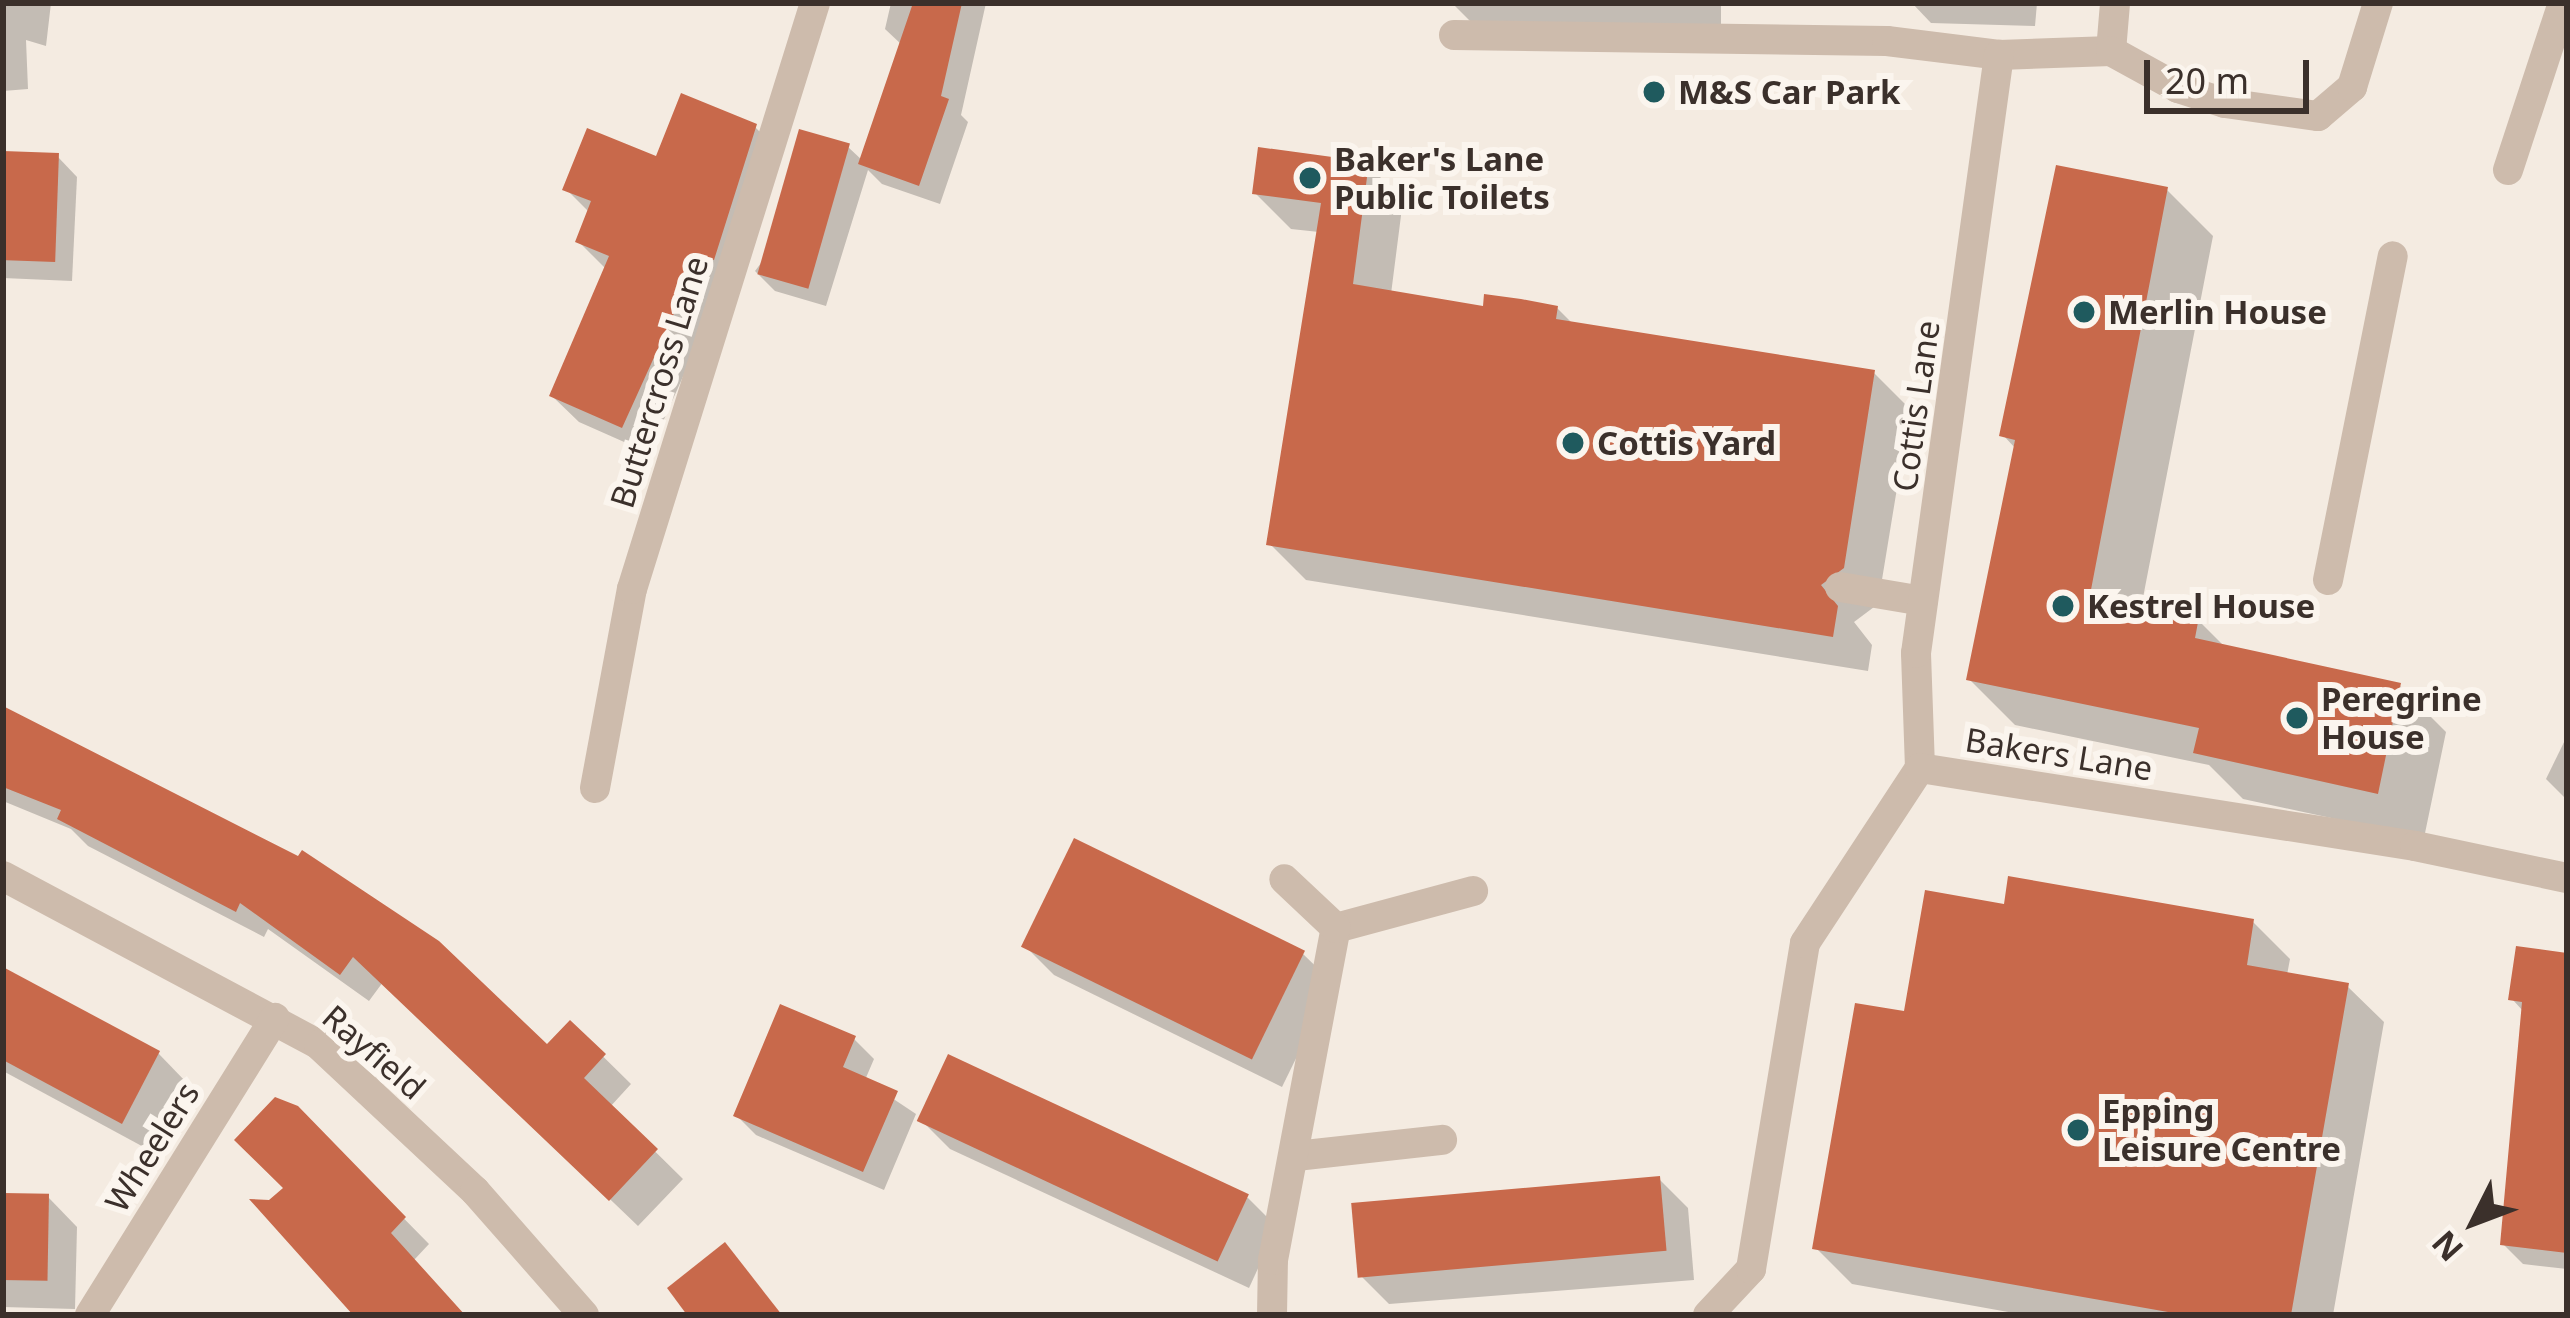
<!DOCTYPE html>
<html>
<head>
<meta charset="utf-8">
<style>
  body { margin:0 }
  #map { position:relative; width:2570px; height:1318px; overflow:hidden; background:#f4ebe1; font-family:"Noto Sans",sans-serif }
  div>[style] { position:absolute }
  .shadow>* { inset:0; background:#0003 }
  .building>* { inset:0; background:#c8694b; transform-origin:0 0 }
  .service>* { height:30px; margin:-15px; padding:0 15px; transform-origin:15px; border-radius:15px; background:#cdbbac }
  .minor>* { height:30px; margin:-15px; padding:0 15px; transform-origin:15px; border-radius:15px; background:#cdbbac }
  .dots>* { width:33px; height:33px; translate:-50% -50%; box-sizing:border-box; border:6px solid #fbf5ee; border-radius:50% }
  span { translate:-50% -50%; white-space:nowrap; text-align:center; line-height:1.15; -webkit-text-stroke:12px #fbf5ee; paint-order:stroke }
  .poi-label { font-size:33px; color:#3b302b; font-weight:700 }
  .left { translate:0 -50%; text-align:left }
  .street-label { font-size:33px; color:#3b302b }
  .frame { position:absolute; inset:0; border:6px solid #3b302b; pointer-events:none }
  .north { position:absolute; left:2414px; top:1162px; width:120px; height:120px; -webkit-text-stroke:9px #fbf5ee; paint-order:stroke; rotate:228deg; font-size:33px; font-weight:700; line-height:48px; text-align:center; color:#3b302b }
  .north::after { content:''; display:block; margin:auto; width:42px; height:54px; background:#3b302b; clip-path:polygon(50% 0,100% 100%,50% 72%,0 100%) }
  .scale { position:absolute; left:2144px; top:60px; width:165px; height:54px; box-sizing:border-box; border:6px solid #3b302b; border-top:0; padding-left:15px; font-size:36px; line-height:42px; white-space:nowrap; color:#3b302b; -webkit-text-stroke:9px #fbf5ee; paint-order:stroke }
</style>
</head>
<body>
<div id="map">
  <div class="shadow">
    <i style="clip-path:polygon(3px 3px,51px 3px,46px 46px,26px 40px,28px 89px,3px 91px)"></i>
    <i style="clip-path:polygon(891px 3px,986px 3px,961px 115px,968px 122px,940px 204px,882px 184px,868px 170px,826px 306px,775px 291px,755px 271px,848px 147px,863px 161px,902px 45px,885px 29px)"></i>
    <i style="clip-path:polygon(1452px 3px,1721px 3px,1721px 41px,1481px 32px)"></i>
    <i style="clip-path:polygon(1912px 3px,2037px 3px,2035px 26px,1931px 23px)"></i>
    <i style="clip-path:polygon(755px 127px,782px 154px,649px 453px,579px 422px,552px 396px,607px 270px,579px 242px,590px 213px,566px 189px)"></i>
    <i style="clip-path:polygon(3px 154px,57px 156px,77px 177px,72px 281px,3px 278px)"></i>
    <i style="clip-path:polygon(1367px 164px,1403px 200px,1391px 294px,1485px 309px,1557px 308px,1573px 324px,1874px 373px,1910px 409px,1878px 604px,1854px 622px,1872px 645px,1868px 671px,1306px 580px,1270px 544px,1319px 232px,1291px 229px,1255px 193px)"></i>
    <i style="clip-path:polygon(2167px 190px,2213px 236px,2141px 608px,2198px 620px,2226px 648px,2400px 686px,2446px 732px,2424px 838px,2243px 799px,2209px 765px,2015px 725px,1969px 679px,2016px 449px,2003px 435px)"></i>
    <i style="clip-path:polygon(3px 709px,299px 860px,547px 1048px,570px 1024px,631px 1084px,610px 1107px,683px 1179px,638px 1226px,383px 982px,369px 1001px,268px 929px,264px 937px,88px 846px,71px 829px,3px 801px)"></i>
    <i style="clip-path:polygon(2567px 736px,2567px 800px,2546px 779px)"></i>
    <i style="clip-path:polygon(2006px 907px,2253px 922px,2290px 959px,2287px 975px,2347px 986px,2384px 1022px,2333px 1315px,2025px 1315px,1852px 1284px,1816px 1248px,1907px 1015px)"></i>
    <i style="clip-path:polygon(1025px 946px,1303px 954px,1333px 983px,1282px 1087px,1054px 975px)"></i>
    <i style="clip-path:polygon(2567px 956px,2567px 1269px,2523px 1264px,2503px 1244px,2524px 1012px,2512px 999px)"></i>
    <i style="clip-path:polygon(3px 970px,158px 1053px,187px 1083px,151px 1151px,3px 1071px)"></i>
    <i style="clip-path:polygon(854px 1039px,874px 1059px,865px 1080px,916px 1114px,884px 1190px,756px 1135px,736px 1115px)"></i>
    <i style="clip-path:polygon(296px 1109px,429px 1244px,414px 1260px,464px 1315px,357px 1315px,271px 1203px,287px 1188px)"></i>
    <i style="clip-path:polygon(921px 1120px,1248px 1198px,1277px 1227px,1249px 1288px,950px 1149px)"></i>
    <i style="clip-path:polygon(1659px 1179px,1688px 1208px,1694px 1280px,1389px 1304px,1360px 1275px)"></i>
    <i style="clip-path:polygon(3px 1196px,48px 1197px,77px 1227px,75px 1309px,3px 1307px)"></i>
  </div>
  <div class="building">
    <i style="clip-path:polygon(913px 3px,962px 3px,941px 96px,949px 99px,919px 186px,858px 164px)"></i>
    <i style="clip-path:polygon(681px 93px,757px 124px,714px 260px,700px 256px,622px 428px,549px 396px,609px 256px,575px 242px,591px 201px,562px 190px,587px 128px,656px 156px)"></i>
    <i style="left:799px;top:129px;width:53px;height:151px;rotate:16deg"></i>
    <i style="clip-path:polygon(1258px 147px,1369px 162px,1353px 284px,1483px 306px,1484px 294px,1521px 299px,1558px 306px,1556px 319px,1875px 370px,1844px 568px,1821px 585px,1838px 606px,1833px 637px,1266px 545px,1321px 203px,1252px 194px)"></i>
    <i style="left:3px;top:151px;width:56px;height:109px;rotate:2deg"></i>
    <i style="clip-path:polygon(2056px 165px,2168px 187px,2090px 595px,2199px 617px,2195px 638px,2401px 683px,2378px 794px,2193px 753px,2199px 728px,1966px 680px,2015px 440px,1999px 436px)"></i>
    <i style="clip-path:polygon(3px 706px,298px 856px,302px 850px,439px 941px,547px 1044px,570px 1020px,606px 1054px,584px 1078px,658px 1149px,609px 1201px,353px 957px,340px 975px,240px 903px,236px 912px,57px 819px,61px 810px,3px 787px)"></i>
    <i style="left:1074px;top:838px;width:257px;height:121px;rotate:26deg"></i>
    <i style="clip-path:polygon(2008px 876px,2254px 919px,2247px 965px,2349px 983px,2291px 1315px,2185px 1315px,1812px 1249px,1855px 1003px,1904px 1011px,1925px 890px,2004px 904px)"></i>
    <i style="clip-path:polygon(2516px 946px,2567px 953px,2567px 1253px,2500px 1245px,2522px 1002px,2508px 1000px)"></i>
    <i style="clip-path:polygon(3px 967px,160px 1051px,122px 1124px,3px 1060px)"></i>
    <i style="clip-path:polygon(780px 1004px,856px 1036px,843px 1067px,898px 1091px,863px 1172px,733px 1116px)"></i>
    <i style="left:948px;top:1054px;width:332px;height:74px;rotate:25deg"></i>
    <i style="clip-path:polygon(275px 1097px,298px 1106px,406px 1217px,391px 1233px,465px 1315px,353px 1315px,249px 1199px,269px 1200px,283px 1188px,234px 1140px)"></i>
    <i style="left:1660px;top:1176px;width:75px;height:310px;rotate:85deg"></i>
    <i style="left:3px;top:1193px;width:46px;height:87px;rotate:1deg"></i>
    <i style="clip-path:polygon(725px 1242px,782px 1315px,687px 1315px,667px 1288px)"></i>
  </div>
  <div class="service">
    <i style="left:1454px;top:35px;width:433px;rotate:0.8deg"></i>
    <i style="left:1887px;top:41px;width:113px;rotate:7.1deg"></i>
    <i style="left:1999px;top:55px;width:112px;rotate:-2deg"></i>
    <i style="left:2111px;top:51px;width:48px;rotate:-85.2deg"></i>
    <i style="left:2111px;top:51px;width:77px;rotate:28.9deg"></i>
    <i style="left:2178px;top:88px;width:49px;rotate:17.7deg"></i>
    <i style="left:2225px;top:103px;width:94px;rotate:8deg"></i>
    <i style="left:2318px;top:116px;width:45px;rotate:-40.5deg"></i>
    <i style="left:2352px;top:87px;width:88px;rotate:-72.8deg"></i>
    <i style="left:2508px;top:170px;width:176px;rotate:-71.8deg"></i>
    <i style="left:2328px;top:580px;width:330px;rotate:-78.7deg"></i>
    <i style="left:1840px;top:587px;width:84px;rotate:9.6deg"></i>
    <i style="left:1336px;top:928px;width:142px;rotate:-15.1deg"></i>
    <i style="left:1296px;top:1156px;width:147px;rotate:-6.3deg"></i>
  </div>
  <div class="minor">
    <i style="left:1920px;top:768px;width:115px;rotate:-92deg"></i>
    <i style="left:1916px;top:653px;width:604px;rotate:-82.1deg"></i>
    <i style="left:595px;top:788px;width:202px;rotate:-79.5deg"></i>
    <i style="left:632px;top:589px;width:614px;rotate:-72.66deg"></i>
    <i style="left:3px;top:876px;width:358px;rotate:28.1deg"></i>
    <i style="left:319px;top:1045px;width:214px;rotate:43.1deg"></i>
    <i style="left:475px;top:1191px;width:165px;rotate:48.7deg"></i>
    <i style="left:90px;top:1315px;width:350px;rotate:-58.1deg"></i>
    <i style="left:1272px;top:1315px;width:55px;rotate:-89deg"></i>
    <i style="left:1273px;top:1260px;width:338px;rotate:-79.3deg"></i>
    <i style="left:1336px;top:928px;width:71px;rotate:-136.7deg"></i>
    <i style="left:1708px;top:1315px;width:63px;rotate:-46.9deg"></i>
    <i style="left:1751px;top:1269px;width:330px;rotate:-80.6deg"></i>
    <i style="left:1805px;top:943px;width:209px;rotate:-56.7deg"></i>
    <i style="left:1920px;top:768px;width:501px;rotate:8.95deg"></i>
    <i style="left:2415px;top:846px;width:155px;rotate:11.9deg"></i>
  </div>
  <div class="dots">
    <i style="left:1654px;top:92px;background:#1f5a5e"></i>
    <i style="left:1310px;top:178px;background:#1f5a5e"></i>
    <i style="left:2084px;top:312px;background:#1f5a5e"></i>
    <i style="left:1573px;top:443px;background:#1f5a5e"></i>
    <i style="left:2063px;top:606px;background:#1f5a5e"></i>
    <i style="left:2297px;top:718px;background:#1f5a5e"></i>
    <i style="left:2078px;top:1130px;background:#1f5a5e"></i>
  </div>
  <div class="poi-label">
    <span class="left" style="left:1678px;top:92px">M&amp;S Car Park</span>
    <span class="left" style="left:1334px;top:178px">Baker's Lane<br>Public Toilets</span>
    <span class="left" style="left:2108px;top:312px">Merlin House</span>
    <span class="left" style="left:1597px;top:443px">Cottis Yard</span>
    <span class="left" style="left:2087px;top:606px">Kestrel House</span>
    <span class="left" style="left:2321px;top:718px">Peregrine<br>House</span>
    <span class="left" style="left:2102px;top:1130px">Epping<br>Leisure Centre</span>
  </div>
  <div class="street-label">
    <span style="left:659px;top:382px;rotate:-73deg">Buttercross Lane</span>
    <span style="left:1916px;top:406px;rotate:-82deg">Cottis Lane</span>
    <span style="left:2059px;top:754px;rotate:9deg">Bakers Lane</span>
    <span style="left:374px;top:1052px;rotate:41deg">Rayfield</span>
    <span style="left:152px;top:1147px;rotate:-58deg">Wheelers</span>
  </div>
  <div class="frame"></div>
  <div class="north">N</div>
  <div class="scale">20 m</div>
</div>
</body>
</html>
